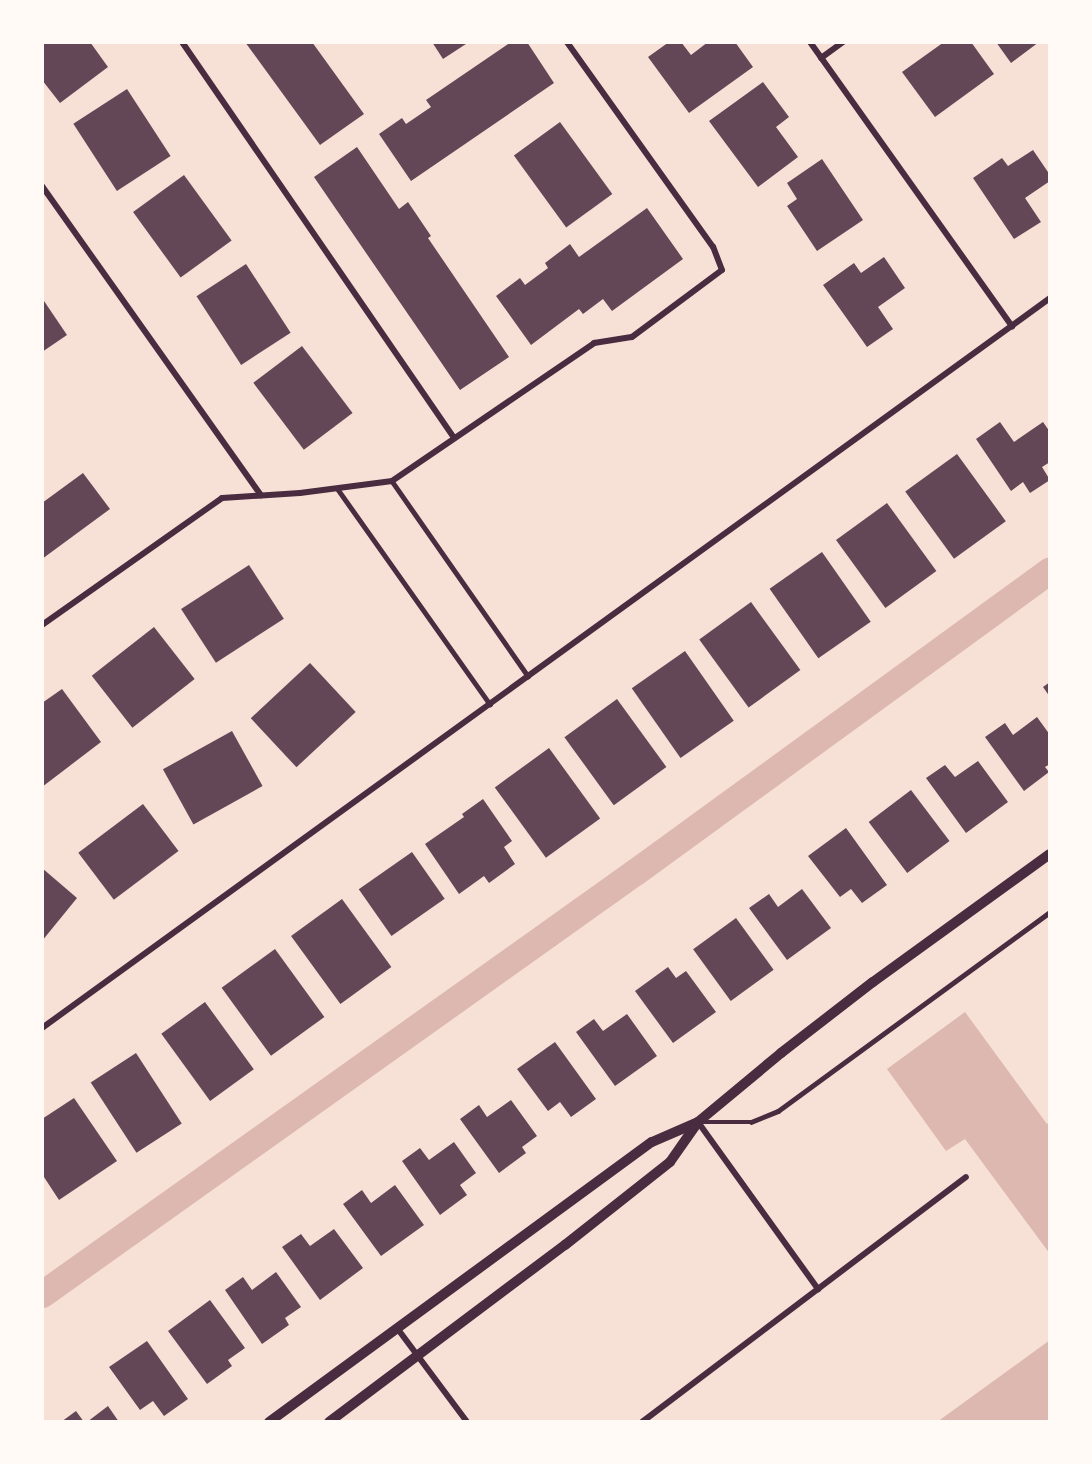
<!DOCTYPE html>
<html>
<head>
<meta charset="utf-8">
<style>
  body { margin:0 }
  #map { position:relative; width:1092px; height:1464px; overflow:hidden; background:#f7e1d7; font-family:"PT Sans",sans-serif }
  div>[style] { position:absolute }
  .water>* { inset:0; background:#dcb8b0 }
  .canal>* { height:27px; margin:-13.5px; padding:0 13.5px; transform-origin:13.5px; border-radius:13.5px; background:#dcb8b0 }
  .building>* { inset:0; background:#644757; transform-origin:0 0 }
  .service>* { height:4.5px; margin:-2.25px; padding:0 2.25px; transform-origin:2.25px; border-radius:2.25px; background:#4a2c40 }
  .minor>* { height:6px; margin:-3px; padding:0 3px; transform-origin:3px; border-radius:3px; background:#4a2c40 }
  .tertiary>* { height:10px; margin:-5px; padding:0 5px; transform-origin:5px; border-radius:5px; background:#4a2c40 }
  span { translate:-50% -50%; white-space:nowrap; text-align:center; line-height:1.15; -webkit-text-stroke:4.5px #fffaf5; paint-order:stroke }
  .frame { position:absolute; inset:0; border:44px solid #fffaf5; pointer-events:none }
</style>
</head>
<body>
<div id="map">
  <div class="water">
    <i style="clip-path:polygon(965px 1012px,1047px 1124px,1050px 1122px,1050px 1254px,965px 1139px,946px 1151px,887px 1069px)"></i>
    <i style="clip-path:polygon(1050px 1340px,1050px 1422px,937px 1422px)"></i>
  </div>
  <div class="canal">
    <i style="left:42px;top:1294px;width:728px;rotate:-35.44deg"></i>
    <i style="left:635px;top:872px;width:513px;rotate:-36.04deg"></i>
  </div>
  <div class="building">
    <i style="clip-path:polygon(42px 42px,90px 42px,108px 67px,60px 103px,42px 80px)"></i>
    <i style="clip-path:polygon(245px 42px,312px 42px,364px 114px,320px 145px)"></i>
    <i style="clip-path:polygon(432px 42px,469px 42px,443px 59px)"></i>
    <i style="clip-path:polygon(511px 42px,527px 42px,554px 83px,411px 181px,379px 134px,402px 118px,406px 124px,431px 107px,426px 100px)"></i>
    <i style="clip-path:polygon(669px 42px,681px 42px,691px 55px,708px 42px,735px 42px,753px 67px,689px 113px,648px 57px)"></i>
    <i style="clip-path:polygon(944px 42px,971px 42px,994px 74px,935px 117px,902px 72px)"></i>
    <i style="clip-path:polygon(996px 42px,1039px 42px,1011px 63px)"></i>
    <i style="clip-path:polygon(763px 82px,789px 117px,776px 127px,798px 157px,758px 187px,709px 121px)"></i>
    <i style="left:127px;top:89px;width:80px;height:64px;rotate:57deg"></i>
    <i style="left:560px;top:122px;width:89px;height:57px;rotate:54deg"></i>
    <i style="clip-path:polygon(357px 147px,399px 209px,408px 202px,431px 236px,428px 238px,509px 357px,460px 390px,314px 177px)"></i>
    <i style="clip-path:polygon(1033px 150px,1050px 175px,1050px 181px,1025px 198px,1041px 222px,1014px 239px,973px 178px,1002px 158px,1008px 166px)"></i>
    <i style="clip-path:polygon(822px 159px,863px 220px,817px 251px,787px 206px,797px 199px,787px 183px)"></i>
    <i style="left:184px;top:175px;width:81px;height:63px;rotate:54deg"></i>
    <i style="clip-path:polygon(647px 208px,683px 259px,612px 311px,603px 299px,583px 314px,579px 309px,531px 345px,496px 296px,520px 278px,525px 285px,548px 268px,545px 263px,570px 244px,579px 257px)"></i>
    <i style="clip-path:polygon(884px 257px,905px 288px,878px 307px,893px 329px,867px 347px,823px 285px,854px 263px,861px 273px)"></i>
    <i style="left:246px;top:264px;width:82px;height:59px;rotate:57deg"></i>
    <i style="clip-path:polygon(42px 298px,67px 335px,42px 352px)"></i>
    <i style="left:302px;top:346px;width:84px;height:61px;rotate:53deg"></i>
    <i style="clip-path:polygon(1000px 422px,1014px 442px,1043px 422px,1050px 432px,1050px 462px,1042px 467px,1050px 480px,1030px 493px,1023px 482px,1011px 491px,976px 439px)"></i>
    <i style="left:957px;top:454px;width:83px;height:64px;rotate:54deg"></i>
    <i style="clip-path:polygon(83px 473px,110px 509px,42px 559px,42px 503px)"></i>
    <i style="left:887px;top:503px;width:84px;height:63px;rotate:54deg"></i>
    <i style="left:822px;top:552px;width:85px;height:64px;rotate:55deg"></i>
    <i style="left:249px;top:565px;width:64px;height:81px;rotate:57deg"></i>
    <i style="left:751px;top:602px;width:84px;height:64px;rotate:54deg"></i>
    <i style="left:154px;top:627px;width:66px;height:79px;rotate:52deg"></i>
    <i style="left:685px;top:651px;width:85px;height:65px;rotate:55deg"></i>
    <i style="left:310px;top:663px;width:67px;height:81px;rotate:47deg"></i>
    <i style="clip-path:polygon(1050px 682px,1050px 697px,1043px 687px)"></i>
    <i style="clip-path:polygon(62px 689px,101px 742px,42px 787px,42px 703px)"></i>
    <i style="left:617px;top:699px;width:84px;height:65px;rotate:54deg"></i>
    <i style="clip-path:polygon(1037px 717px,1050px 735px,1050px 764px,1045px 767px,1049px 772px,1024px 791px,985px 737px,1005px 723px,1013px 735px)"></i>
    <i style="left:232px;top:731px;width:63px;height:79px;rotate:61deg"></i>
    <i style="left:549px;top:748px;width:87px;height:67px;rotate:54deg"></i>
    <i style="clip-path:polygon(978px 761px,1008px 802px,966px 833px,926px 778px,945px 765px,955px 777px)"></i>
    <i style="left:911px;top:790px;width:64px;height:53px;rotate:53deg"></i>
    <i style="clip-path:polygon(483px 799px,512px 841px,504px 847px,515px 864px,489px 883px,484px 876px,459px 894px,425px 844px,464px 817px,462px 814px)"></i>
    <i style="left:143px;top:804px;width:59px;height:81px;rotate:53deg"></i>
    <i style="clip-path:polygon(846px 828px,887px 885px,862px 903px,851px 889px,840px 897px,808px 856px)"></i>
    <i style="left:412px;top:852px;width:57px;height:65px;rotate:55deg"></i>
    <i style="clip-path:polygon(42px 868px,77px 898px,42px 941px)"></i>
    <i style="clip-path:polygon(802px 889px,831px 928px,787px 960px,749px 908px,769px 894px,778px 907px)"></i>
    <i style="left:342px;top:899px;width:84px;height:63px;rotate:54deg"></i>
    <i style="left:736px;top:918px;width:64px;height:53px;rotate:54deg"></i>
    <i style="left:275px;top:949px;width:84px;height:66px;rotate:54deg"></i>
    <i style="clip-path:polygon(668px 967px,676px 978px,686px 971px,716px 1012px,673px 1043px,635px 991px)"></i>
    <i style="left:205px;top:1002px;width:83px;height:54px;rotate:54deg"></i>
    <i style="clip-path:polygon(627px 1014px,657px 1056px,615px 1086px,576px 1032px,594px 1019px,603px 1031px)"></i>
    <i style="clip-path:polygon(555px 1042px,596px 1099px,571px 1117px,560px 1102px,548px 1111px,517px 1069px)"></i>
    <i style="left:136px;top:1053px;width:84px;height:54px;rotate:57deg"></i>
    <i style="clip-path:polygon(74px 1098px,117px 1161px,59px 1200px,42px 1174px,42px 1119px)"></i>
    <i style="clip-path:polygon(511px 1100px,537px 1136px,522px 1147px,526px 1153px,499px 1173px,460px 1119px,479px 1105px,487px 1117px)"></i>
    <i style="clip-path:polygon(454px 1142px,476px 1173px,460px 1185px,467px 1195px,440px 1215px,402px 1161px,420px 1148px,429px 1160px)"></i>
    <i style="clip-path:polygon(395px 1185px,424px 1225px,381px 1256px,343px 1204px,362px 1190px,371px 1203px)"></i>
    <i style="clip-path:polygon(334px 1229px,363px 1268px,320px 1300px,282px 1247px,301px 1234px,310px 1246px)"></i>
    <i style="clip-path:polygon(276px 1272px,301px 1307px,285px 1318px,289px 1325px,262px 1344px,225px 1290px,243px 1277px,252px 1290px)"></i>
    <i style="clip-path:polygon(210px 1300px,245px 1348px,228px 1360px,232px 1366px,207px 1384px,168px 1331px)"></i>
    <i style="clip-path:polygon(147px 1341px,188px 1399px,164px 1416px,153px 1401px,140px 1410px,109px 1367px)"></i>
    <i style="clip-path:polygon(108px 1406px,119px 1422px,87px 1422px)"></i>
    <i style="clip-path:polygon(76px 1411px,84px 1422px,61px 1422px)"></i>
  </div>
  <div class="service">
    <i style="left:392px;top:481px;width:238px;rotate:55.1deg"></i>
    <i style="left:337px;top:488px;width:265px;rotate:54.7deg"></i>
    <i style="left:700px;top:1122px;width:51px"></i>
    <i style="left:751px;top:1122px;width:29px;rotate:-22deg"></i>
    <i style="left:778px;top:1111px;width:337px;rotate:-36.2deg"></i>
  </div>
  <div class="minor">
    <i style="left:182px;top:42px;width:480px;rotate:55.5deg"></i>
    <i style="left:810px;top:42px;width:349px;rotate:54.6deg"></i>
    <i style="left:821px;top:58px;width:27px;rotate:-36deg"></i>
    <i style="left:42px;top:186px;width:379px;rotate:54.7deg"></i>
    <i style="left:42px;top:625px;width:220px;rotate:-35.2deg"></i>
    <i style="left:222px;top:498px;width:78px;rotate:-3.7deg"></i>
    <i style="left:300px;top:493px;width:93px;rotate:-7.4deg"></i>
    <i style="left:392px;top:481px;width:245px;rotate:-34.3deg"></i>
    <i style="left:594px;top:343px;width:38px;rotate:-9deg"></i>
    <i style="left:632px;top:337px;width:112px;rotate:-36.7deg"></i>
    <i style="left:722px;top:270px;width:25px;rotate:-111deg"></i>
    <i style="left:713px;top:247px;width:252px;rotate:-125.5deg"></i>
    <i style="left:42px;top:1028px;width:1245px;rotate:-35.91deg"></i>
    <i style="left:698px;top:1122px;width:206px;rotate:54.3deg"></i>
    <i style="left:397px;top:1328px;width:117px;rotate:53.3deg"></i>
    <i style="left:642px;top:1422px;width:406px;rotate:-37.1deg"></i>
  </div>
  <div class="tertiary">
    <i style="left:269px;top:1422px;width:474px;rotate:-36.2deg"></i>
    <i style="left:652px;top:1142px;width:50px;rotate:-23.5deg"></i>
    <i style="left:329px;top:1422px;width:295px;rotate:-36.9deg"></i>
    <i style="left:565px;top:1245px;width:134px;rotate:-38.3deg"></i>
    <i style="left:670px;top:1162px;width:49px;rotate:-55deg"></i>
    <i style="left:698px;top:1122px;width:108px;rotate:-39.7deg"></i>
    <i style="left:781px;top:1053px;width:116px;rotate:-37.7deg"></i>
    <i style="left:873px;top:982px;width:218px;rotate:-35.9deg"></i>
  </div>
  <div class="frame"></div>
</div>
</body>
</html>
